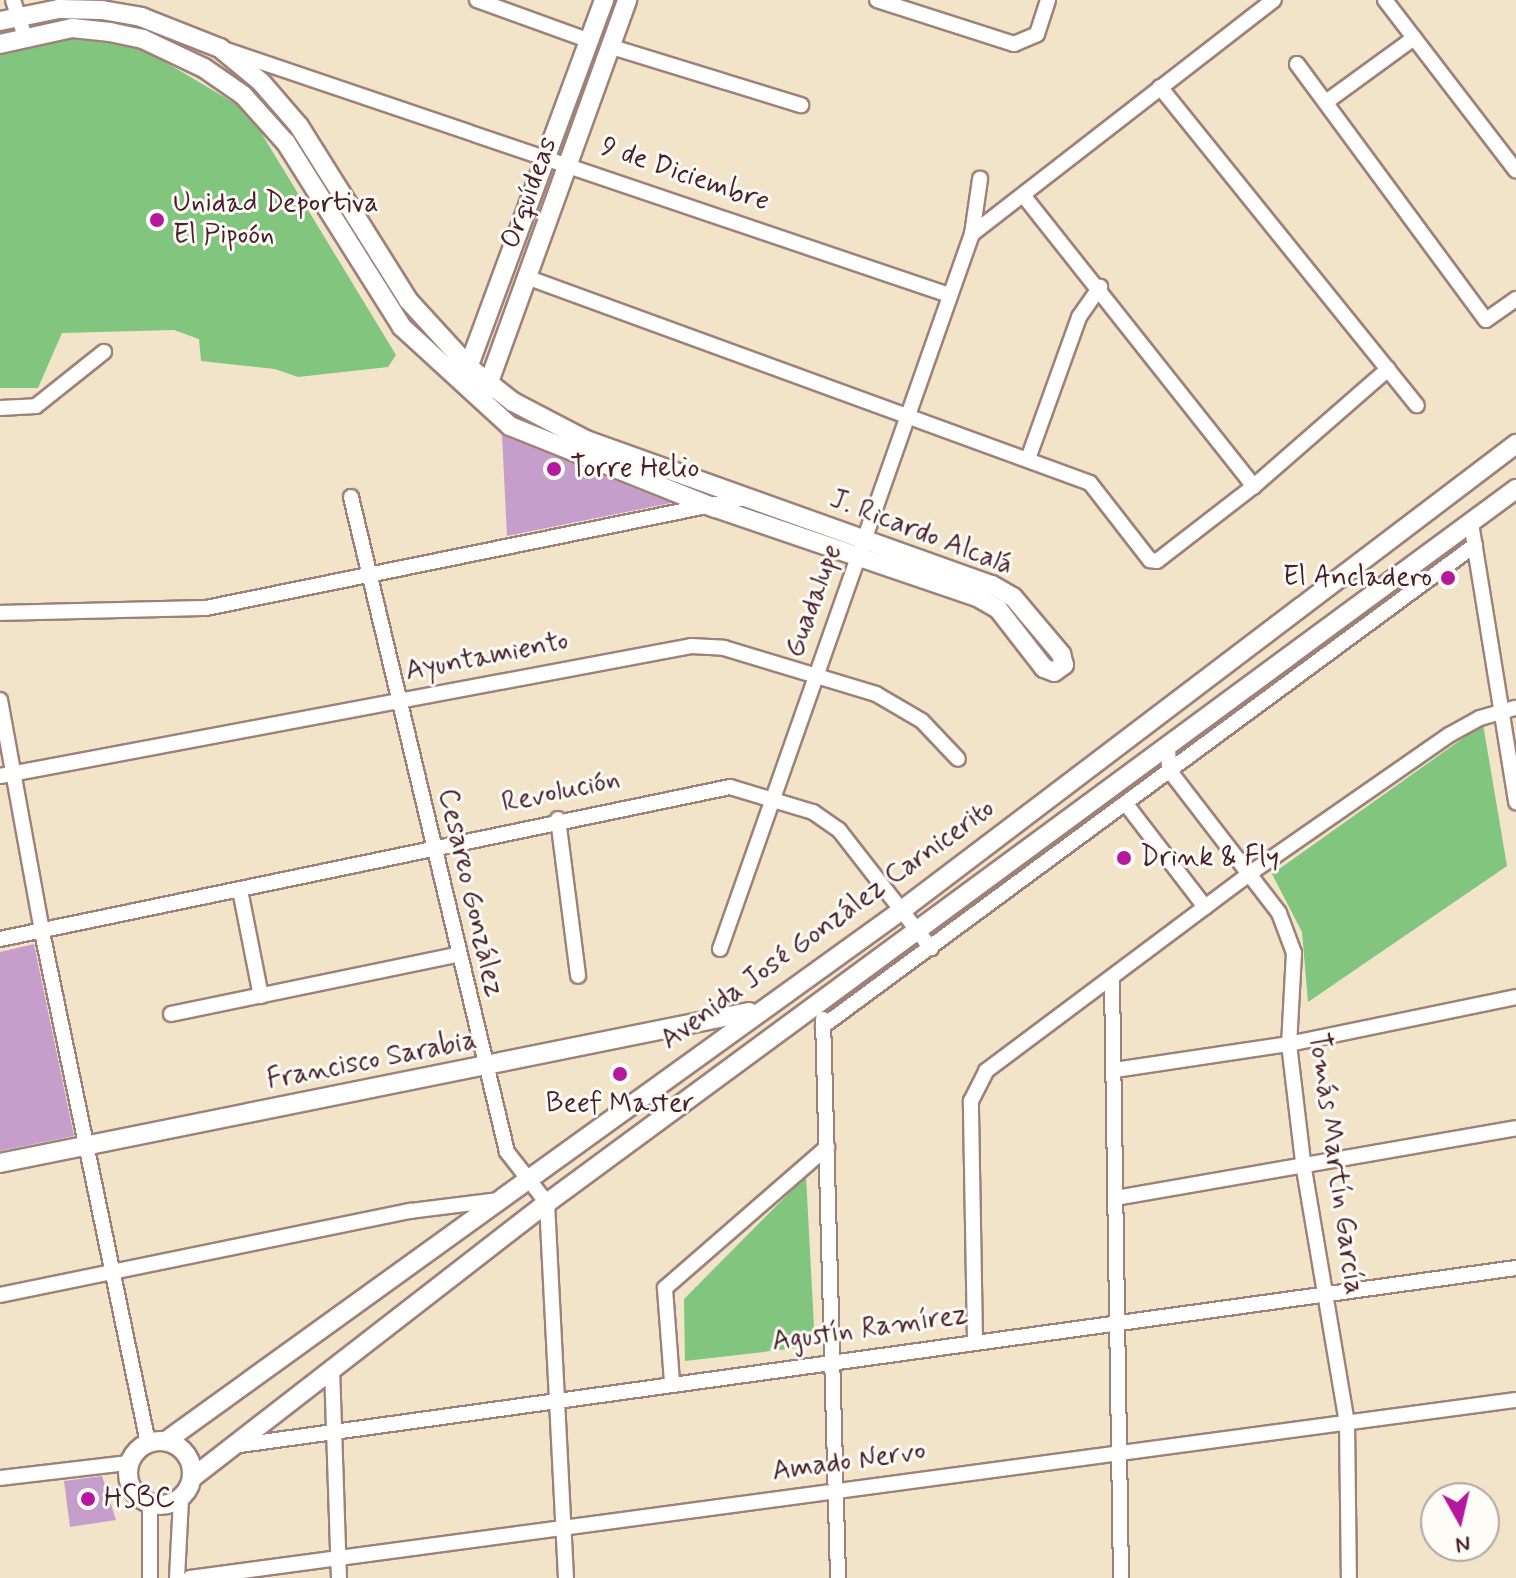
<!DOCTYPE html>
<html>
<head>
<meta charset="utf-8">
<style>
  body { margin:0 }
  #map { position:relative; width:1516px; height:1578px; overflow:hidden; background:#f2e4c8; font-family:Mynerve,sans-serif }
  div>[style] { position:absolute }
  .green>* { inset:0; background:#82c57e }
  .building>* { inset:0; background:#c69ecb }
  .roads { filter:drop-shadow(2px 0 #9e827a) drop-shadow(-2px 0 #9e827a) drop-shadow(0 2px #9e827a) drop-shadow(0 -2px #9e827a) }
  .minor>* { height:14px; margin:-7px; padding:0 7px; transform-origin:7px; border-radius:7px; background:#fff }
  .tertiary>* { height:18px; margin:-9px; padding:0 9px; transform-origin:9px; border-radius:9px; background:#fff }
  .tertiary>.ring { margin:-9px; padding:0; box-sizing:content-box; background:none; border:18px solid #fff; border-radius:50% }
  .dots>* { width:22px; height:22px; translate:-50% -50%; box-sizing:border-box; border:4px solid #fdfcf7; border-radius:50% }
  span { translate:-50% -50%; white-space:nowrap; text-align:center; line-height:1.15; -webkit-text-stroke:6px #fdfcf7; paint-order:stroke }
  .street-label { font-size:28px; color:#4a1f2b }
  .poi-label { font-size:28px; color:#4a1f2b }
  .left { translate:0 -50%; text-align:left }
  .right { translate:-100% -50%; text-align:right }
  .north { position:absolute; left:1420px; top:1482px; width:80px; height:80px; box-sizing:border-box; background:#fdfcf7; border:2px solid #b5a4a5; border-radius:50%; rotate:172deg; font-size:22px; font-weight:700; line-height:32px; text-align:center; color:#4a1f2b }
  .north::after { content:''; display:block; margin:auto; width:28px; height:36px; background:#b5179e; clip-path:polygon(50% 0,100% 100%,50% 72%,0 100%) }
</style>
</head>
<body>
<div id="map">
  <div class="green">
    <i style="clip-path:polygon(59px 38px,138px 46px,248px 111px,396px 355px,388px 367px,298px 377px,275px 369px,201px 361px,199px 339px,174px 330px,62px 333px,38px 388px,0 388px,0 51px)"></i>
    <i style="clip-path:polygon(1483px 724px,1507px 866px,1308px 1002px,1302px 932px,1272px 874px)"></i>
    <i style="clip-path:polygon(806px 1176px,815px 1346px,685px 1361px,684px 1299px)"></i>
  </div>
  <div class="building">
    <i style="clip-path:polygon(502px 435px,506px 437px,671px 503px,507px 536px)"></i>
    <i style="clip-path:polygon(34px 944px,74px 1136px,0 1151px,0 952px)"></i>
    <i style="clip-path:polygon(102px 1476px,116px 1520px,70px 1527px,64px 1481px)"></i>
  </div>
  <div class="roads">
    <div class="minor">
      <i style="left:13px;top:0;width:38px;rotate:72deg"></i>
      <i style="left:477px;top:0;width:120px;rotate:19.9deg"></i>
      <i style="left:877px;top:0;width:144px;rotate:17.8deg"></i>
      <i style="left:1014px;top:44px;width:25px;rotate:-23deg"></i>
      <i style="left:1037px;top:34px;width:36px;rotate:-72deg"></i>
      <i style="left:1385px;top:0;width:215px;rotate:52.5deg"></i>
      <i style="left:612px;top:47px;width:198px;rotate:17.1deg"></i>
      <i style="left:226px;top:50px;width:763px;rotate:18.72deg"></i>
      <i style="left:1297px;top:64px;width:318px;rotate:53.6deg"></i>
      <i style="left:1486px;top:320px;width:37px;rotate:-35deg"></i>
      <i style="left:1160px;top:87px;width:409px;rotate:51.1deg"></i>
      <i style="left:1326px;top:102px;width:109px;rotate:-36deg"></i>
      <i style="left:1023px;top:195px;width:372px;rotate:51.6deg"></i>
      <i style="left:972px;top:234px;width:382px;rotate:-37.8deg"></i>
      <i style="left:529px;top:278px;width:597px;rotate:20.07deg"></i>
      <i style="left:1090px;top:483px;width:98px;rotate:52.1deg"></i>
      <i style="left:1150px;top:560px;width:7px;rotate:8deg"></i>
      <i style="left:1157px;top:561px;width:123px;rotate:-37.7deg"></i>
      <i style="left:1254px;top:486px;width:178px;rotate:-41.1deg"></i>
      <i style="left:0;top:408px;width:36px;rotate:-3deg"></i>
      <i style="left:36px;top:406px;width:87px;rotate:-38.5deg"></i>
      <i style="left:1028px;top:459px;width:151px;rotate:-70.2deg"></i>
      <i style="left:1079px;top:317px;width:37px;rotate:-55deg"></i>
      <i style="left:351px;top:497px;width:673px;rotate:76.6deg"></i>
      <i style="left:507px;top:1152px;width:65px;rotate:51.9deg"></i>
      <i style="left:547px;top:1203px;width:375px;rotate:87.1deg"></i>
      <i style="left:1471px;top:523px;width:283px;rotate:80.8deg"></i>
      <i style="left:0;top:613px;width:206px;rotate:-1.4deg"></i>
      <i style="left:206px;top:608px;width:551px;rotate:-11.51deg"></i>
      <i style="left:0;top:700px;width:236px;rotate:79.7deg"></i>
      <i style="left:42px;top:932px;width:522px;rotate:78.28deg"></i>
      <i style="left:1168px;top:748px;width:22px;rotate:87deg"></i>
      <i style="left:1169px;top:770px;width:180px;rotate:52.4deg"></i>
      <i style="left:1279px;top:913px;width:43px;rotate:69.4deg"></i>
      <i style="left:1294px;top:953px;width:91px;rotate:93.1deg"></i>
      <i style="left:1289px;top:1044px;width:126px;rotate:83.2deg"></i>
      <i style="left:1304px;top:1169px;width:257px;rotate:80.4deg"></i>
      <i style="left:1347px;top:1422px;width:156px;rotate:89.3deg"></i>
      <i style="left:0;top:776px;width:703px;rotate:-10.65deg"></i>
      <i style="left:691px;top:646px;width:33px;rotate:3deg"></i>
      <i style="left:724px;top:648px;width:159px;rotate:16.8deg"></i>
      <i style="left:876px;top:694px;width:53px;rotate:30.4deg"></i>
      <i style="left:922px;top:721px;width:52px;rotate:46.5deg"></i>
      <i style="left:1126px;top:804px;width:130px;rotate:52.5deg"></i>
      <i style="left:558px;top:819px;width:158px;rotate:82.7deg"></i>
      <i style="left:240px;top:890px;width:108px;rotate:78.8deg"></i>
      <i style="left:0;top:939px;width:746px;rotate:-11.76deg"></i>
      <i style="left:730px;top:787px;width:87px;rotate:16.8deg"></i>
      <i style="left:813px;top:812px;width:32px;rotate:35deg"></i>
      <i style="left:839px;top:830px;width:150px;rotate:52.1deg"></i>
      <i style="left:720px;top:949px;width:758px;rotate:-70.59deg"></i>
      <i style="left:972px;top:234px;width:56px;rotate:-81.7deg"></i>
      <i style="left:1112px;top:980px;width:598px;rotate:89.14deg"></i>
      <i style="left:171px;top:1014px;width:292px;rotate:-11.7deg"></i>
      <i style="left:823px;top:1019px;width:559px;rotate:88.46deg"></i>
      <i style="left:823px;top:1026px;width:810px;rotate:-36.42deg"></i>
      <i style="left:1115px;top:1070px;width:176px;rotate:-8.5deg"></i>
      <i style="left:1289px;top:1044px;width:232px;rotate:-11.7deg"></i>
      <i style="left:1116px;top:1198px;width:406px;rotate:-9.9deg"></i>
      <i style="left:0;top:1295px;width:419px;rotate:-11.6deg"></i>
      <i style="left:410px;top:1211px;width:89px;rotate:-7.1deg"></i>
      <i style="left:975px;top:1340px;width:239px;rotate:-91deg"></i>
      <i style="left:971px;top:1101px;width:34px;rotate:-63deg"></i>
      <i style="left:986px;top:1071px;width:329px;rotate:-36.8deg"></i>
      <i style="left:1249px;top:874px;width:244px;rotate:-34.8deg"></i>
      <i style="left:1449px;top:735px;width:35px;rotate:-29deg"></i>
      <i style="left:1480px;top:718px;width:37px;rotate:-16deg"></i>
      <i style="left:332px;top:1368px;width:210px;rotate:88.1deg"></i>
      <i style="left:672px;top:1382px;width:94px;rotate:-94.3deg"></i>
      <i style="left:665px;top:1288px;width:215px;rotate:-41deg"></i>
      <i style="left:233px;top:1446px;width:1295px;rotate:-7.9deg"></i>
      <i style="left:0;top:1478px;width:129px;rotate:-6.7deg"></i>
      <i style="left:150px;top:1504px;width:74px;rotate:90deg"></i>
      <i style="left:177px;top:1578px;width:80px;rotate:-87.1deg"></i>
      <i style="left:190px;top:1578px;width:1338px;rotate:-7.65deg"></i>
    </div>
    <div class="tertiary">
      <i style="left:0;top:21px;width:60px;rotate:-11.5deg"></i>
      <i style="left:59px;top:9px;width:43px;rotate:1.3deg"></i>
      <i style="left:102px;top:10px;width:40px;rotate:10deg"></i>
      <i style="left:141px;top:17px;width:85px;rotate:21.4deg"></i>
      <i style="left:220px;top:48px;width:53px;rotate:39.7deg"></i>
      <i style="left:261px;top:82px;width:58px;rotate:49.2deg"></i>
      <i style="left:299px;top:126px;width:205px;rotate:57.9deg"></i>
      <i style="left:408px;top:300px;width:92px;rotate:47.6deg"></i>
      <i style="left:470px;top:368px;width:55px;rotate:38.3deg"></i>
      <i style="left:513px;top:402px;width:82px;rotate:27.5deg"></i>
      <i style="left:586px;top:440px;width:431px;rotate:19.7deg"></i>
      <i style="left:992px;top:585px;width:24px;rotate:30deg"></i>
      <i style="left:1013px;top:597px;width:75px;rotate:49.9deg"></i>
      <i style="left:1061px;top:654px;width:11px;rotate:75deg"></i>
      <i style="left:1064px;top:665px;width:12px;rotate:145deg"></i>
      <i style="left:1054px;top:672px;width:11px;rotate:-158deg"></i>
      <i style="left:1044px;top:668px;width:75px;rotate:-127.9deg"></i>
      <i style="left:998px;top:609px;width:24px;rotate:-150deg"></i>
      <i style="left:977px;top:597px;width:277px;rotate:-161.2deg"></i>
      <i style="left:715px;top:508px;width:221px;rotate:-158.2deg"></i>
      <i style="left:510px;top:426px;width:147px;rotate:-137.5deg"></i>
      <i style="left:402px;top:327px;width:218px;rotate:-122.2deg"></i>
      <i style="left:286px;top:143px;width:64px;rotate:-131.9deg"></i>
      <i style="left:243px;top:95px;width:47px;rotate:-145.3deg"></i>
      <i style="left:204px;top:68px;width:68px;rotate:-154.6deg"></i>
      <i style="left:143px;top:39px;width:34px;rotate:-168deg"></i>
      <i style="left:110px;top:32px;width:38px;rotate:-174deg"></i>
      <i style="left:72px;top:28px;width:74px;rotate:167.5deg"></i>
      <i style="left:465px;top:376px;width:401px;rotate:-69.7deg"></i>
      <i style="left:485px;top:393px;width:418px;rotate:-70.1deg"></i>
      <i style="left:0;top:1163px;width:764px;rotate:-11.4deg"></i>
      <i class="ring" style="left:128px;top:1441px;width:46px;height:46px"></i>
      <i style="left:166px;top:1441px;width:908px;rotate:-35.81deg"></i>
      <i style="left:902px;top:910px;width:771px;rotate:-37.2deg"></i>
      <i style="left:192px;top:1478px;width:449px;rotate:-37.8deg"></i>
      <i style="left:547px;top:1203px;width:1204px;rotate:-36.38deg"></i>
    </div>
  </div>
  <div class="dots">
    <i style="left:157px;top:220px;background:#b5179e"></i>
    <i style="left:554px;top:469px;background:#b5179e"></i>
    <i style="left:1448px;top:578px;background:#b5179e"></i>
    <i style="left:1124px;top:858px;background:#b5179e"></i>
    <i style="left:620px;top:1074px;background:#b5179e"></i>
    <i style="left:88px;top:1499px;background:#b5179e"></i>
  </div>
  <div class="street-label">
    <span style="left:685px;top:175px;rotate:19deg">9 de Diciembre</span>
    <span style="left:530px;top:193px;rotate:-70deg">Orquídeas</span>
    <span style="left:921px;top:533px;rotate:21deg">J. Ricardo Alcalá</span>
    <span style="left:814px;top:601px;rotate:-70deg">Guadalupe</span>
    <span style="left:487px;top:657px;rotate:-11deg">Ayuntamiento</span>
    <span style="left:561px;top:792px;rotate:-12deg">Revolución</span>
    <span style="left:470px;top:893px;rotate:77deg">Cesareo González</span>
    <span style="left:828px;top:925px;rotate:-36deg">Avenida José González Carnicerito</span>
    <span style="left:372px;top:1061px;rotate:-11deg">Francisco Sarabia</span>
    <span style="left:1335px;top:1164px;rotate:82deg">Tomás Martín García</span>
    <span style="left:870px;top:1329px;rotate:-8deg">Agustín Ramírez</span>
    <span style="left:849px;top:1462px;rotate:-8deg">Amado Nervo</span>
  </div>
  <div class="poi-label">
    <span class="left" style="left:173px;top:220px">Unidad Deportiva<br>El Pipoón</span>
    <span class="left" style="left:570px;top:469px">Torre Helio</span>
    <span class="right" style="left:1432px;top:578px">El Ancladero</span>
    <span class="left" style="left:1140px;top:858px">Drink &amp; Fly</span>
    <span style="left:620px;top:1104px">Beef Master</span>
    <span class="left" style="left:104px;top:1499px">HSBC</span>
  </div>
  <div class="north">N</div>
</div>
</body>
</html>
